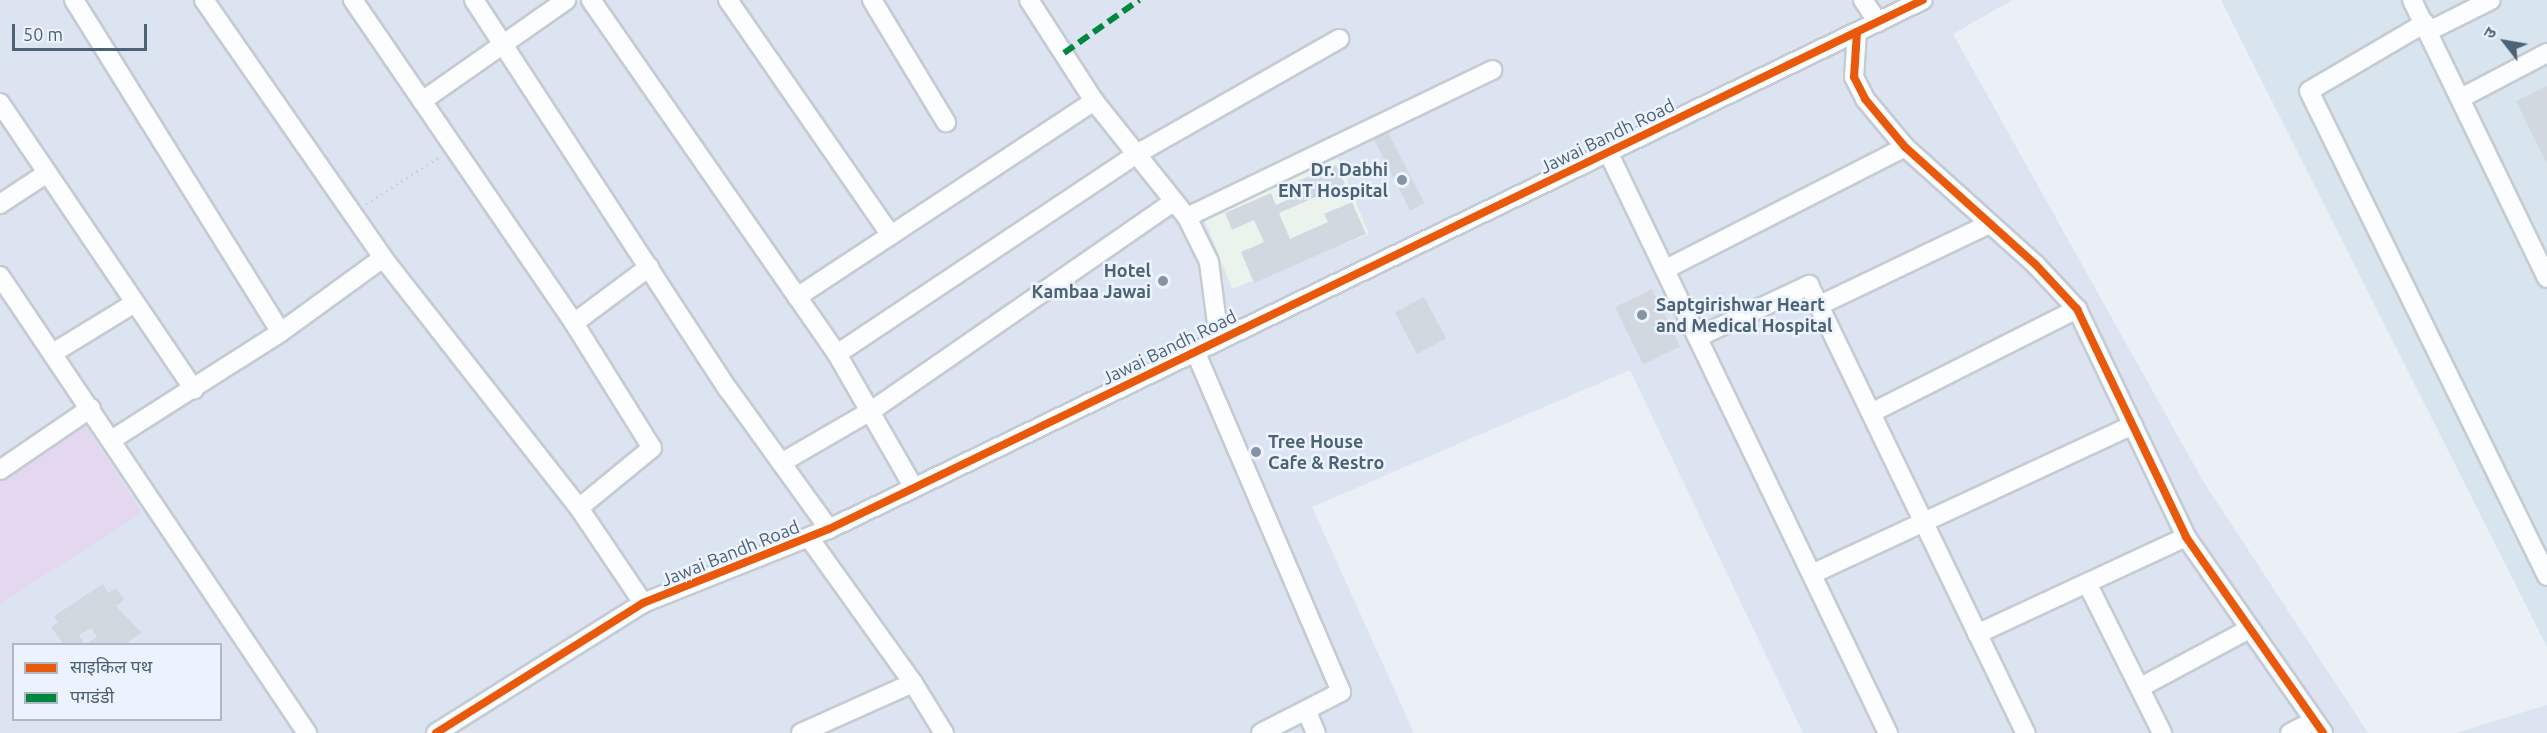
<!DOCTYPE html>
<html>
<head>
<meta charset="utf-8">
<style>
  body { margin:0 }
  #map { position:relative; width:2547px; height:733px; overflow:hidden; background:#ebeff6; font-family:Ubuntu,"Noto Sans Devanagari",sans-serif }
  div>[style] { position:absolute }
  .residential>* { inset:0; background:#dce4f1 }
  .commercial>* { inset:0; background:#d8e5ef }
  .education>* { inset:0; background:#eaf4ec; transform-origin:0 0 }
  .green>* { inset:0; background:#e3d8ef }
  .building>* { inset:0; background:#d1d8e0; transform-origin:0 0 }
  .path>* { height:3px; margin-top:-1.5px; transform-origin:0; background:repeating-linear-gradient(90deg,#c8d0d6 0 1.5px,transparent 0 6px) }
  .roads { filter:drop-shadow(2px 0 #c5cbd2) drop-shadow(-2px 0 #c5cbd2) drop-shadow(0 2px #c5cbd2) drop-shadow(0 -2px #c5cbd2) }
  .minor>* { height:18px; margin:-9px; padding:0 9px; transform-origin:9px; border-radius:9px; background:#fcfdfe }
  .quiet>* { height:6px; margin-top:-3px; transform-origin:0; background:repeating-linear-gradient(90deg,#00873e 0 12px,transparent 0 18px) }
  .cycleway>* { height:8px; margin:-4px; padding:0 4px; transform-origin:4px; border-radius:4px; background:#e8590c }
  .dots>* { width:16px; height:16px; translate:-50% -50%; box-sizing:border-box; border:3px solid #edf3fe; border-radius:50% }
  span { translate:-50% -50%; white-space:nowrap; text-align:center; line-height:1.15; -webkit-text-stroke:5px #edf3fe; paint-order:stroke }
  .street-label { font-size:18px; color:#4c6374 }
  .poi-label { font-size:18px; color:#4c6374; font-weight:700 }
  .right { translate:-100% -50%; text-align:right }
  .left { translate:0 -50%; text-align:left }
  .legend { position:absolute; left:12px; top:643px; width:210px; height:78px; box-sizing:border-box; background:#edf3fe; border:2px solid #adb9c7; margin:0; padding:8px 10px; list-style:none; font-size:18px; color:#4c6374 }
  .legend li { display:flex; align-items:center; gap:12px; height:30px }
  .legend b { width:30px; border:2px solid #adb9c7 }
  .north { position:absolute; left:2475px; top:12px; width:60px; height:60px; -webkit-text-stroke:4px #edf3fe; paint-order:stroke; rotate:301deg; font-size:16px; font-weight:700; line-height:24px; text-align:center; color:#4c6374 }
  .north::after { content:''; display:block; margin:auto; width:21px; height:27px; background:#4c6374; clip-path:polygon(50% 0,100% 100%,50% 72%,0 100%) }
  .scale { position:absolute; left:12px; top:24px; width:135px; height:27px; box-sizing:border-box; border:3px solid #4c6374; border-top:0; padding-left:8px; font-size:18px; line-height:21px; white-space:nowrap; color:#4c6374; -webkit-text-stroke:4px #edf3fe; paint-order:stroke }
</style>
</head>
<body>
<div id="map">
  <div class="residential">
    <i style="clip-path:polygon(evenodd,0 0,2012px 0,1953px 34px,2203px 481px,2368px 733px,1803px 733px,1630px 370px,1312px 507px,1414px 733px,0 733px,0 0,14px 644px,220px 644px,220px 720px,14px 720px,14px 644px)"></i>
    <i style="clip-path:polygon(2547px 705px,2547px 733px,2456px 733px)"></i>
  </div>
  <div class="commercial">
    <i style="clip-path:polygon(2221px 0,2547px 0,2547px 647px)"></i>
  </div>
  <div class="education">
    <i style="left:1338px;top:158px;width:82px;height:147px;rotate:68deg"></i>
  </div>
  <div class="green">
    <i style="clip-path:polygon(83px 422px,142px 513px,0 604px,0 480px)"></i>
  </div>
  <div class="building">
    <i style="clip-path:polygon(2547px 86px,2547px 164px,2516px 101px)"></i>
    <i style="left:1388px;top:132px;width:80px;height:16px;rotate:63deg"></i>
    <i style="clip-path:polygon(1336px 165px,1345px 184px,1279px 213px,1290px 239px,1328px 222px,1324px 214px,1352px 202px,1366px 234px,1254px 283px,1241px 252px,1264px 242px,1254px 220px,1232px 230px,1225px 213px,1271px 193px,1276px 205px,1289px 199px,1284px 187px)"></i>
    <i style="left:1652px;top:289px;width:64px;height:41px;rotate:64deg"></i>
    <i style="left:1424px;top:297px;width:47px;height:33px;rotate:62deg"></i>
    <i style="clip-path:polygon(103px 584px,108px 593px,116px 588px,124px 600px,116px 606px,142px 633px,125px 644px,85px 644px,97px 637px,91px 628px,79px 635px,85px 644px,63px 644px,51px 627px,58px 622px,54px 616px)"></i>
  </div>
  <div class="path">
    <i style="left:366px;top:204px;width:87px;rotate:-32.8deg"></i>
  </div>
  <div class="roads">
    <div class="minor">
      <i style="left:74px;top:0;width:391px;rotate:58.1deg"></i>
      <i style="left:204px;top:0;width:314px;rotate:55.2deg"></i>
      <i style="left:383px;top:258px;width:318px;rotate:51.9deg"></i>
      <i style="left:579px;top:508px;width:115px;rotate:56deg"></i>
      <i style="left:353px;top:0;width:391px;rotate:55.6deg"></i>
      <i style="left:574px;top:323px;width:147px;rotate:58deg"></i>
      <i style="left:652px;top:448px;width:94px;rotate:140.6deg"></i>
      <i style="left:474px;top:0;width:465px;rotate:56.9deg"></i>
      <i style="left:728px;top:389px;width:173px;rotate:54.2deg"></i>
      <i style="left:591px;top:0;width:431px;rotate:55.2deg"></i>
      <i style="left:837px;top:354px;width:152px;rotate:60.1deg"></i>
      <i style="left:728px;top:0;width:286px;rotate:55.3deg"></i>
      <i style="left:872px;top:0;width:143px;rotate:58.8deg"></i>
      <i style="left:1029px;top:0;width:120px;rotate:57.2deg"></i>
      <i style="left:1094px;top:101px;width:149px;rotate:51.3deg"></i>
      <i style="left:1187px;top:217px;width:50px;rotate:63.9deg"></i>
      <i style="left:1209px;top:262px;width:78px;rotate:82.6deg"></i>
      <i style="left:1863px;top:0;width:27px;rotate:56deg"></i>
      <i style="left:2412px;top:0;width:309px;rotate:64.1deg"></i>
      <i style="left:2425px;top:23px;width:134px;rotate:149.6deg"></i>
      <i style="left:2309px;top:91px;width:540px;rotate:63.86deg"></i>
      <i style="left:2429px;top:31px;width:69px;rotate:-26.6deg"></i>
      <i style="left:1857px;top:32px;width:45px;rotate:93.8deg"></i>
      <i style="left:1854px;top:77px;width:25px;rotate:63deg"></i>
      <i style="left:1865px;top:99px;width:62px;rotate:50.2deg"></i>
      <i style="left:1905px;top:147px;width:175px;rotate:42deg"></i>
      <i style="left:2035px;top:264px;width:62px;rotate:47deg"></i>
      <i style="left:2077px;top:309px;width:253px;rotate:64.4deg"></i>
      <i style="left:2186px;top:537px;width:239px;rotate:55deg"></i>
      <i style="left:2461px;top:98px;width:97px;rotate:-27.6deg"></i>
      <i style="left:422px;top:101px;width:176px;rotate:-35deg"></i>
      <i style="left:0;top:103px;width:346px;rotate:55.9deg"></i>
      <i style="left:1608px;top:152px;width:645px;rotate:64.27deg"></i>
      <i style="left:0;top:204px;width:56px;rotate:-33.4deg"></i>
      <i style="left:1187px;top:217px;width:339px;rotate:-25.7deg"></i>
      <i style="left:1666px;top:269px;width:268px;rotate:-27deg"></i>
      <i style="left:0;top:276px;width:551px;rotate:56.11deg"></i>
      <i style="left:797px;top:297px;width:356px;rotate:-33.4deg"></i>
      <i style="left:1818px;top:306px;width:187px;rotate:-25.6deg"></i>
      <i style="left:574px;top:323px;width:94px;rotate:-36.7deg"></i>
      <i style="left:1698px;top:337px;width:123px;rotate:-25.1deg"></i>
      <i style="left:1809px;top:285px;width:498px;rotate:64.2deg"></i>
      <i style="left:1195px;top:351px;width:371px;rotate:66.8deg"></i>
      <i style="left:1341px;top:692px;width:90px;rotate:152.9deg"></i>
      <i style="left:53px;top:353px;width:94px;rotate:-31.5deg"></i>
      <i style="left:837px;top:354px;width:358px;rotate:-33.7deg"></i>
      <i style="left:1135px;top:155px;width:235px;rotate:-29.6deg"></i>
      <i style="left:1873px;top:412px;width:229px;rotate:-26.8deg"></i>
      <i style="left:113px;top:439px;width:199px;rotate:-32.5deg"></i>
      <i style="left:281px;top:332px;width:126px;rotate:-36deg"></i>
      <i style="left:781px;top:463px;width:108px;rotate:-30.1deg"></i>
      <i style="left:874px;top:409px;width:362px;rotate:-34.7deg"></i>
      <i style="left:0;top:470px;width:110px;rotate:-34.3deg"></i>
      <i style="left:1812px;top:574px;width:354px;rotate:-24.9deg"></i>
      <i style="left:2087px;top:583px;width:168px;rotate:63.4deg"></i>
      <i style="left:1977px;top:634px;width:230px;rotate:-24.9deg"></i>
      <i style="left:913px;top:683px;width:59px;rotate:58.2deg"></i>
      <i style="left:2141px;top:687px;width:123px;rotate:-28.2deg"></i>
      <i style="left:1307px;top:712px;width:23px;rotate:67deg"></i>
      <i style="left:436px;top:733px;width:244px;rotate:-32.1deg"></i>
      <i style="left:643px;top:603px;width:200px;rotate:-21.7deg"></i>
      <i style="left:829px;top:529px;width:1215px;rotate:-25.81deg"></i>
      <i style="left:801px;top:733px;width:123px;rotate:-24.1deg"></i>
      <i style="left:913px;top:683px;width:178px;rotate:-125.6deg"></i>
      <i style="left:2290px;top:733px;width:27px;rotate:-27deg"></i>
    </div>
  </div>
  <div class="quiet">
    <i style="left:1064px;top:53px;width:92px;rotate:-35.2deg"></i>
  </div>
  <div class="cycleway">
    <i style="left:1857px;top:32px;width:45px;rotate:93.8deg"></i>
    <i style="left:1854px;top:77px;width:25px;rotate:63deg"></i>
    <i style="left:1865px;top:99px;width:62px;rotate:50.2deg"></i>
    <i style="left:1905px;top:147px;width:175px;rotate:42deg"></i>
    <i style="left:2035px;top:264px;width:62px;rotate:47deg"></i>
    <i style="left:2077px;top:309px;width:253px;rotate:64.4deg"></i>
    <i style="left:2186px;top:537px;width:239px;rotate:55deg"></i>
    <i style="left:436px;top:733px;width:244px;rotate:-32.1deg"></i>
    <i style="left:643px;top:603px;width:200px;rotate:-21.7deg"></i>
    <i style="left:829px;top:529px;width:1215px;rotate:-25.81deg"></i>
  </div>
  <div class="dots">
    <i style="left:1402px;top:180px;background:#8494a2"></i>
    <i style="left:1163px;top:281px;background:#8494a2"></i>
    <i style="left:1642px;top:315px;background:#8494a2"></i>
    <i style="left:1256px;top:452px;background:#8494a2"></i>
  </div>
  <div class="street-label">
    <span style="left:1607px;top:136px;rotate:-26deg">Jawai Bandh Road</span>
    <span style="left:1169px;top:347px;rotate:-26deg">Jawai Bandh Road</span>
    <span style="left:730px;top:553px;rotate:-22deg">Jawai Bandh Road</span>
  </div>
  <div class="poi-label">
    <span class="right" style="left:1388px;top:180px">Dr. Dabhi<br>ENT Hospital</span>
    <span class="right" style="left:1151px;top:281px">Hotel<br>Kambaa Jawai</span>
    <span class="left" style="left:1656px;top:315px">Saptgirishwar Heart<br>and Medical Hospital</span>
    <span class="left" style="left:1268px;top:452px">Tree House<br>Cafe &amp; Restro</span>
  </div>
  <ul class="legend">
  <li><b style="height:8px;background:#e8590c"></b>साइकिल पथ</li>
  <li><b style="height:8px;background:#00873e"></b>पगडंडी</li>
  </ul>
  <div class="north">उ</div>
  <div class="scale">50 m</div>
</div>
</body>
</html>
